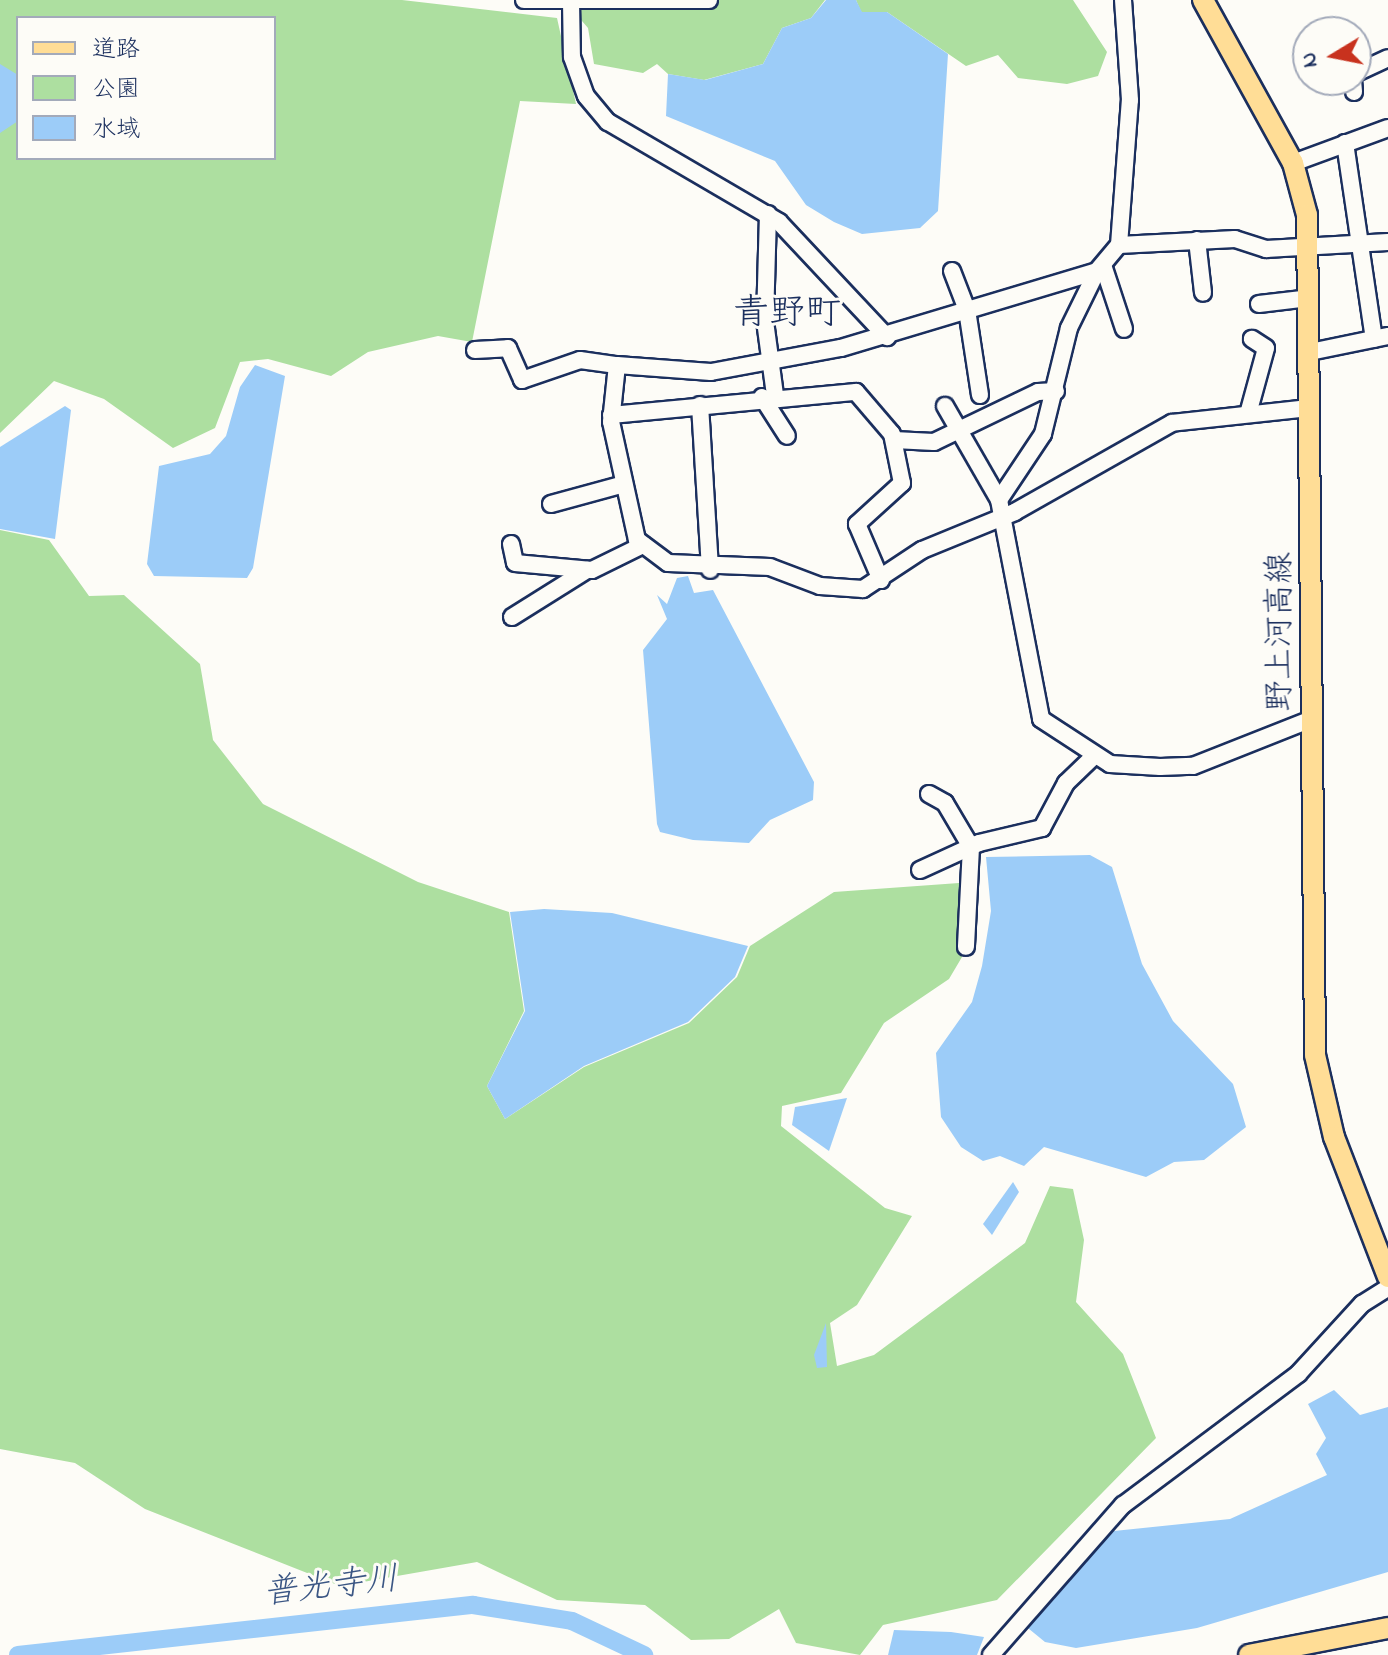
<!DOCTYPE html>
<html>
<head>
<meta charset="utf-8">
<style>
  body { margin:0 }
  #map { position:relative; width:1388px; height:1655px; overflow:hidden; background:#fdfcf7; font-family:"Indie Flower","Klee One",sans-serif }
  div>[style] { position:absolute }
  .green>* { inset:0; background:#addfa0 }
  .water>* { inset:0; background:#9cccf8 }
  .river>* { height:18px; margin:-9px; padding:0 9px; transform-origin:9px; border-radius:9px; background:#9cccf8 }
  .roads { filter:drop-shadow(2px 0 #1b2f5e) drop-shadow(-2px 0 #1b2f5e) drop-shadow(0 2px #1b2f5e) drop-shadow(0 -2px #1b2f5e) }
  .minor>* { height:16px; margin:-8px; padding:0 8px; transform-origin:8px; border-radius:8px; background:#fdfcf7 }
  .major>* { height:20px; margin:-10px; padding:0 10px; transform-origin:10px; border-radius:10px; background:#ffdd96 }
  span { translate:-50% -50%; white-space:nowrap; text-align:center; line-height:1.15; -webkit-text-stroke:6px #fdfcf7; paint-order:stroke }
  .street-label { font-size:32px; color:#1b2f5e }
  .water-label { font-size:34px; color:#3b5684; font-style:italic }
  .quarter-label { font-size:36px; color:#1b2f5e }
  .legend { position:absolute; left:16px; top:16px; width:260px; height:144px; box-sizing:border-box; background:#fdfcf7; border:2px solid #a3aaba; margin:0; padding:10px 14px; list-style:none; font-size:24px; color:#1b2f5e }
  .legend li { display:flex; align-items:center; gap:16px; height:40px }
  .legend b { width:40px; border:2px solid #a3aaba }
  .north { position:absolute; left:1292px; top:16px; width:80px; height:80px; box-sizing:border-box; background:#fdfcf7; border:2px solid #a3aaba; border-radius:50%; rotate:260deg; font-size:22px; font-weight:700; line-height:32px; text-align:center; color:#1b2f5e }
  .north::after { content:''; display:block; margin:auto; width:28px; height:36px; background:#c8321e; clip-path:polygon(50% 0,100% 100%,50% 72%,0 100%) }
</style>
</head>
<body>
<div id="map">
  <div class="green">
    <i style="clip-path:polygon(evenodd,0 0,402px 0,557px 18px,576px 104px,520px 101px,472px 342px,438px 336px,368px 352px,331px 376px,268px 359px,240px 362px,215px 428px,173px 448px,104px 399px,54px 381px,0 433px,0 0,18px 18px,274px 18px,274px 158px,18px 158px,18px 18px)"></i>
    <i style="clip-path:polygon(564px 0,825px 0,811px 18px,782px 28px,763px 64px,704px 80px,668px 74px,657px 64px,643px 73px,594px 64px,588px 28px)"></i>
    <i style="clip-path:polygon(856px 0,1073px 0,1107px 52px,1098px 76px,1067px 84px,1018px 78px,998px 55px,966px 66px,887px 12px,861px 12px)"></i>
    <i style="clip-path:polygon(0 530px,49px 540px,89px 596px,124px 595px,200px 664px,213px 740px,263px 804px,418px 882px,509px 912px,524px 1011px,487px 1086px,505px 1119px,584px 1067px,689px 1023px,737px 977px,750px 946px,834px 892px,959px 883px,962px 957px,949px 979px,884px 1023px,841px 1093px,782px 1106px,781px 1126px,885px 1208px,912px 1216px,857px 1305px,830px 1323px,837px 1366px,874px 1355px,1025px 1243px,1050px 1186px,1073px 1189px,1084px 1240px,1076px 1302px,1123px 1354px,1156px 1438px,997px 1600px,883px 1625px,860px 1655px,796px 1643px,779px 1609px,729px 1639px,691px 1640px,645px 1605px,557px 1600px,477px 1562px,340px 1586px,145px 1509px,75px 1463px,0 1449px)"></i>
  </div>
  <div class="water">
    <i style="clip-path:polygon(826px 0,856px 0,862px 12px,887px 12px,948px 54px,938px 211px,920px 228px,862px 234px,834px 222px,806px 205px,775px 161px,666px 116px,668px 74px,705px 80px,763px 64px,782px 28px,811px 18px)"></i>
    <i style="clip-path:polygon(0 64px,18px 75px,18px 121px,0 133px)"></i>
    <i style="clip-path:polygon(255px 365px,285px 376px,253px 568px,247px 578px,154px 576px,147px 564px,159px 466px,210px 454px,226px 436px,240px 387px)"></i>
    <i style="clip-path:polygon(65px 406px,71px 410px,55px 539px,0 529px,0 447px)"></i>
    <i style="clip-path:polygon(688px 576px,694px 593px,713px 590px,814px 782px,813px 800px,770px 820px,749px 843px,693px 840px,660px 832px,657px 824px,643px 650px,667px 619px,657px 595px,667px 604px,677px 578px)"></i>
    <i style="clip-path:polygon(1090px 855px,1112px 867px,1142px 964px,1173px 1021px,1233px 1084px,1246px 1127px,1204px 1160px,1174px 1162px,1146px 1177px,1044px 1147px,1024px 1166px,1000px 1156px,983px 1161px,961px 1147px,941px 1117px,936px 1053px,972px 1002px,982px 966px,991px 911px,986px 857px)"></i>
    <i style="clip-path:polygon(544px 909px,612px 913px,748px 946px,735px 977px,688px 1022px,584px 1066px,505px 1119px,487px 1086px,525px 1011px,510px 912px)"></i>
    <i style="clip-path:polygon(847px 1098px,829px 1151px,792px 1125px,795px 1107px)"></i>
    <i style="clip-path:polygon(1013px 1182px,1019px 1192px,992px 1235px,983px 1224px)"></i>
    <i style="clip-path:polygon(826px 1323px,827px 1367px,817px 1368px,814px 1355px)"></i>
    <i style="clip-path:polygon(1334px 1390px,1360px 1415px,1388px 1407px,1388px 1572px,1197px 1628px,1076px 1648px,1045px 1642px,1023px 1624px,1114px 1531px,1230px 1519px,1327px 1475px,1316px 1454px,1326px 1438px,1308px 1404px)"></i>
    <i style="clip-path:polygon(894px 1630px,951px 1632px,984px 1637px,977px 1655px,888px 1655px)"></i>
  </div>
  <div class="river">
    <i style="left:18px;top:1655px;width:458px;rotate:-6.3deg"></i>
    <i style="left:473px;top:1605px;width:100px;rotate:9.2deg"></i>
    <i style="left:572px;top:1621px;width:80px;rotate:25.3deg"></i>
  </div>
  <div class="roads">
    <div class="minor">
      <i style="left:524px;top:0;width:185px"></i>
      <i style="left:571px;top:2px;width:55px;rotate:89deg"></i>
      <i style="left:572px;top:57px;width:41px;rotate:70.3deg"></i>
      <i style="left:586px;top:96px;width:34px;rotate:50deg"></i>
      <i style="left:608px;top:122px;width:198px;rotate:30.3deg"></i>
      <i style="left:779px;top:222px;width:158px;rotate:46.8deg"></i>
      <i style="left:1356px;top:73px;width:35px;rotate:-25deg"></i>
      <i style="left:1353px;top:80px;width:12px;rotate:85deg"></i>
      <i style="left:1345px;top:143px;width:198px;rotate:81.6deg"></i>
      <i style="left:1293px;top:163px;width:101px;rotate:-20.2deg"></i>
      <i style="left:768px;top:214px;width:107px;rotate:91.6deg"></i>
      <i style="left:765px;top:321px;width:75px;rotate:82.3deg"></i>
      <i style="left:1197px;top:240px;width:53px;rotate:83.5deg"></i>
      <i style="left:1119px;top:245px;width:145px;rotate:-85.7deg"></i>
      <i style="left:1130px;top:100px;width:100px;rotate:-94deg"></i>
      <i style="left:1104px;top:268px;width:64px;rotate:71.8deg"></i>
      <i style="left:952px;top:271px;width:42px;rotate:69deg"></i>
      <i style="left:967px;top:310px;width:86px;rotate:81.3deg"></i>
      <i style="left:1097px;top:271px;width:64px;rotate:116.2deg"></i>
      <i style="left:1069px;top:328px;width:109px;rotate:103.8deg"></i>
      <i style="left:1043px;top:434px;width:79px;rotate:123.7deg"></i>
      <i style="left:999px;top:500px;width:223px;rotate:79.1deg"></i>
      <i style="left:1041px;top:719px;width:82px;rotate:33.1deg"></i>
      <i style="left:1110px;top:764px;width:50px;rotate:3.4deg"></i>
      <i style="left:1160px;top:767px;width:33px;rotate:-2deg"></i>
      <i style="left:1193px;top:766px;width:128px;rotate:-21.6deg"></i>
      <i style="left:1259px;top:304px;width:50px;rotate:-6.8deg"></i>
      <i style="left:475px;top:350px;width:33px;rotate:-3deg"></i>
      <i style="left:508px;top:348px;width:35px;rotate:66deg"></i>
      <i style="left:522px;top:380px;width:61px;rotate:-19deg"></i>
      <i style="left:580px;top:360px;width:37px;rotate:8deg"></i>
      <i style="left:1310px;top:352px;width:80px;rotate:-11.6deg"></i>
      <i style="left:762px;top:397px;width:46px;rotate:57.3deg"></i>
      <i style="left:700px;top:405px;width:165px;rotate:86.5deg"></i>
      <i style="left:945px;top:406px;width:108px;rotate:60.1deg"></i>
      <i style="left:1309px;top:408px;width:138px;rotate:173.8deg"></i>
      <i style="left:1172px;top:423px;width:180px;rotate:150.5deg"></i>
      <i style="left:1015px;top:512px;width:100px;rotate:157.8deg"></i>
      <i style="left:922px;top:550px;width:71px;rotate:146.5deg"></i>
      <i style="left:863px;top:589px;width:43px;rotate:-176deg"></i>
      <i style="left:820px;top:586px;width:53px;rotate:-159.2deg"></i>
      <i style="left:770px;top:567px;width:102px;rotate:-177.8deg"></i>
      <i style="left:668px;top:563px;width:39px;rotate:-143deg"></i>
      <i style="left:637px;top:540px;width:121px;rotate:-102.4deg"></i>
      <i style="left:611px;top:422px;width:57px;rotate:-84deg"></i>
      <i style="left:617px;top:365px;width:94px;rotate:4.3deg"></i>
      <i style="left:711px;top:372px;width:132px;rotate:-10.5deg"></i>
      <i style="left:841px;top:348px;width:267px;rotate:-16.7deg"></i>
      <i style="left:1097px;top:271px;width:34px;rotate:-50deg"></i>
      <i style="left:1119px;top:245px;width:116px;rotate:-3deg"></i>
      <i style="left:1235px;top:239px;width:33px;rotate:18deg"></i>
      <i style="left:1266px;top:249px;width:122px;rotate:-3.3deg"></i>
      <i style="left:1248px;top:414px;width:68px;rotate:-74.7deg"></i>
      <i style="left:1266px;top:348px;width:17px;rotate:-147deg"></i>
      <i style="left:611px;top:415px;width:246px;rotate:-5.4deg"></i>
      <i style="left:856px;top:392px;width:55px;rotate:49.4deg"></i>
      <i style="left:892px;top:434px;width:50px;rotate:78.5deg"></i>
      <i style="left:902px;top:483px;width:61px;rotate:137.7deg"></i>
      <i style="left:857px;top:524px;width:61px;rotate:66.8deg"></i>
      <i style="left:894px;top:440px;width:40px;rotate:2.9deg"></i>
      <i style="left:934px;top:442px;width:115px;rotate:-25.7deg"></i>
      <i style="left:1038px;top:392px;width:18px;rotate:-3deg"></i>
      <i style="left:551px;top:504px;width:76px;rotate:-15.3deg"></i>
      <i style="left:511px;top:544px;width:19px;rotate:78deg"></i>
      <i style="left:515px;top:563px;width:77px;rotate:5.2deg"></i>
      <i style="left:592px;top:570px;width:57px;rotate:-26.1deg"></i>
      <i style="left:512px;top:617px;width:89px;rotate:-32.1deg"></i>
      <i style="left:929px;top:794px;width:18px;rotate:29deg"></i>
      <i style="left:945px;top:803px;width:51px;rotate:59.4deg"></i>
      <i style="left:971px;top:847px;width:100px;rotate:92.9deg"></i>
      <i style="left:920px;top:870px;width:65px;rotate:-24.6deg"></i>
      <i style="left:979px;top:843px;width:65px;rotate:-13.4deg"></i>
      <i style="left:1042px;top:828px;width:51px;rotate:-61.9deg"></i>
      <i style="left:1066px;top:783px;width:39px;rotate:-44deg"></i>
      <i style="left:991px;top:1655px;width:200px;rotate:-48.7deg"></i>
      <i style="left:1123px;top:1505px;width:219px;rotate:-36.8deg"></i>
      <i style="left:1298px;top:1374px;width:95px;rotate:-47.6deg"></i>
      <i style="left:1362px;top:1304px;width:31px;rotate:-32deg"></i>
    </div>
    <div class="major">
      <i style="left:1203px;top:0;width:186px;rotate:61.1deg"></i>
      <i style="left:1293px;top:163px;width:54px;rotate:74.9deg"></i>
      <i style="left:1307px;top:215px;width:840px;rotate:89.45deg"></i>
      <i style="left:1315px;top:1055px;width:84px;rotate:77deg"></i>
      <i style="left:1334px;top:1137px;width:150px;rotate:68.9deg"></i>
      <i style="left:1249px;top:1655px;width:142px;rotate:-11deg"></i>
    </div>
  </div>
  <div class="street-label">
    <span style="left:1282px;top:632px;rotate:-90deg">野上河高線</span>
  </div>
  <div class="water-label">
    <span style="left:331px;top:1588px;rotate:-6deg">普光寺川</span>
  </div>
  <div class="quarter-label">
    <span style="left:787px;top:315px">青野町</span>
  </div>
  <ul class="legend">
  <li><b style="height:10px;background:#ffdd96"></b>道路</li>
  <li><b style="height:22px;background:#addfa0"></b>公園</li>
  <li><b style="height:22px;background:#9cccf8"></b>水域</li>
  </ul>
  <div class="north">N</div>
</div>
</body>
</html>
